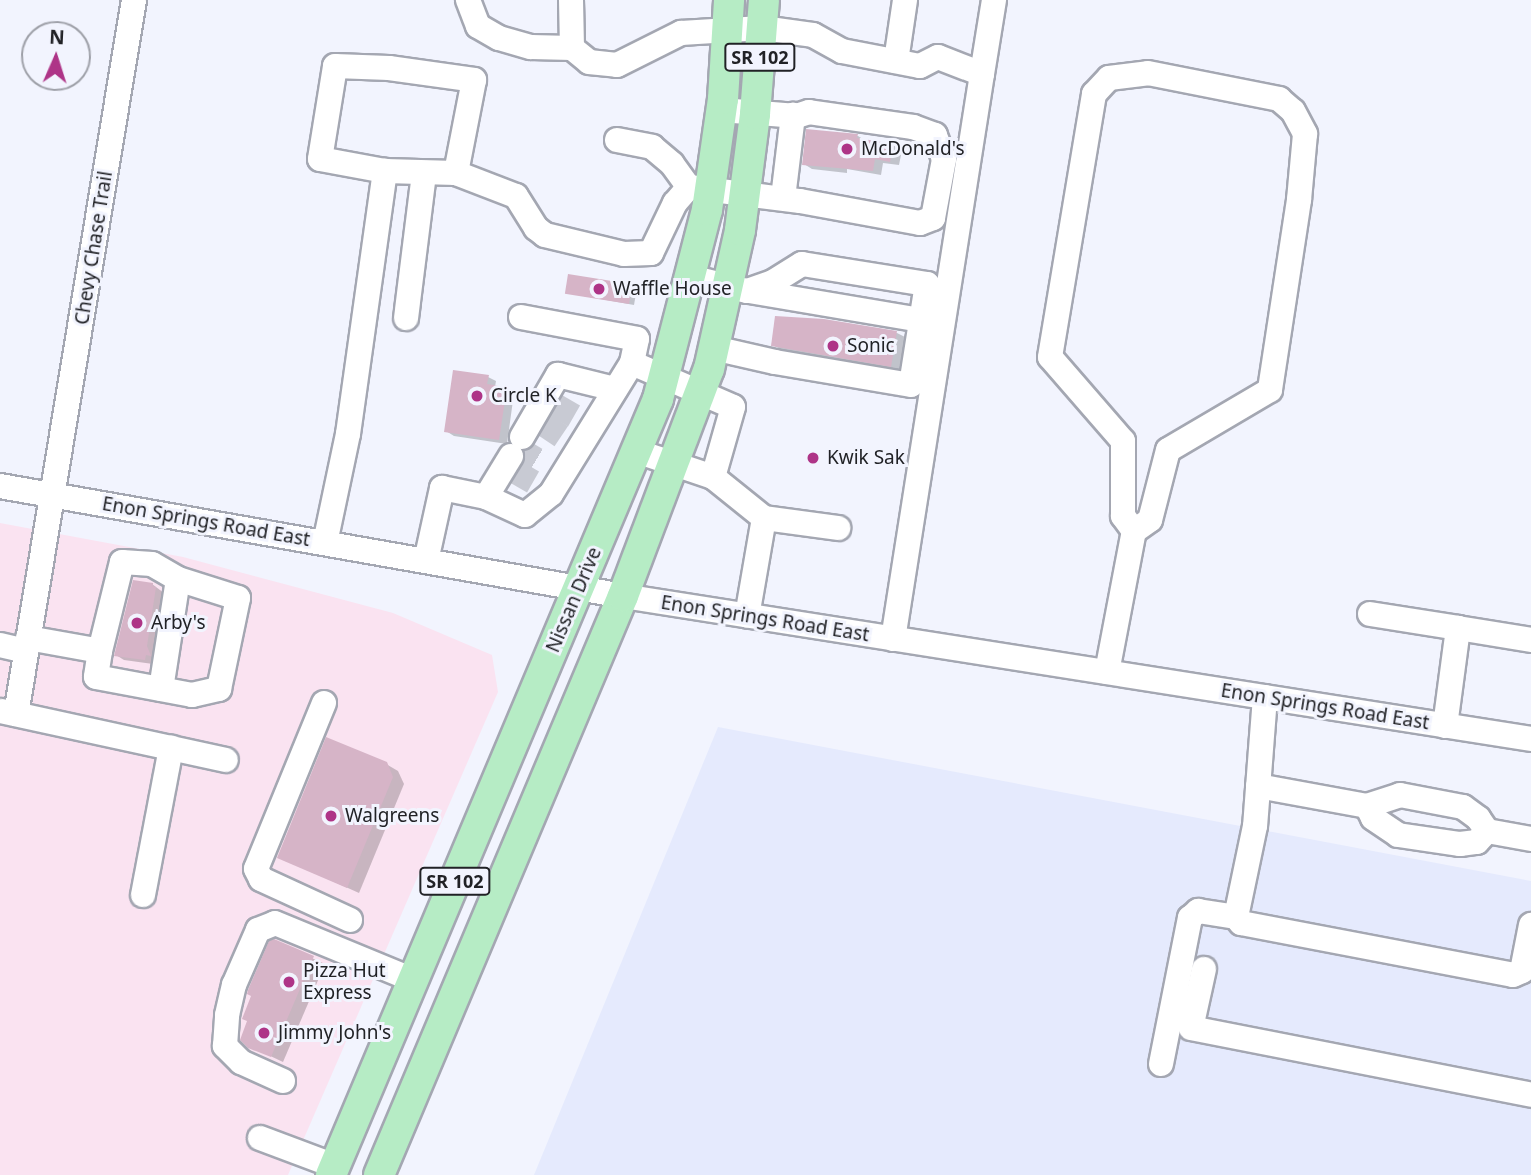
<!DOCTYPE html>
<html>
<head>
<meta charset="utf-8">
<style>
  body { margin:0 }
  #map { position:relative; width:1531px; height:1175px; overflow:hidden; background:#f2f4fe; font-family:"Noto Sans",sans-serif }
  div>[style] { position:absolute }
  .commercial>* { inset:0; background:#fae3f1 }
  .built>* { inset:0; background:#e5eafd }
  .shadow>* { inset:0; background:#0003 }
  .building>* { inset:0; background:#d6b4c7; transform-origin:0 0 }
  .minor-tunnel>* { height:24px; margin-top:-12px; transform-origin:0; background:repeating-linear-gradient(90deg,#c8cad3 0 24px,transparent 0 36px) }
  .roads { filter:drop-shadow(2px 0 #a4a7b2) drop-shadow(-2px 0 #a4a7b2) drop-shadow(0 2px #a4a7b2) drop-shadow(0 -2px #a4a7b2) }
  .minor>* { height:24px; margin:-12px; padding:0 12px; transform-origin:12px; border-radius:12px; background:#fff }
  .major>* { height:30px; margin:-15px; padding:0 15px; transform-origin:15px; border-radius:15px; background:#b6ecc5 }
  .dots>* { width:19px; height:19px; translate:-50% -50%; box-sizing:border-box; border:4px solid #f2f4fe; border-radius:50% }
  span { translate:-50% -50%; white-space:nowrap; text-align:center; line-height:1.15; -webkit-text-stroke:6px #f2f4fe; paint-order:stroke }
  .shield-label span { padding:2px 5px; background:#f2f4fe; border:2px solid; border-radius:5px; -webkit-text-stroke-width:0 }
  .shield-label { font-size:18px; color:#212226; font-weight:700 }
  .poi-label { font-size:19px; color:#212226 }
  .left { translate:0 -50%; text-align:left }
  .street-label { font-size:19px; color:#212226 }
  .north { position:absolute; left:21px; top:21px; width:70px; height:70px; box-sizing:border-box; background:#f2f4fe; border:2px solid #9ea0a8; border-radius:50%; rotate:3deg; font-size:19px; font-weight:700; line-height:28px; text-align:center; color:#212226 }
  .north::after { content:''; display:block; margin:auto; width:24px; height:32px; background:#ae3487; clip-path:polygon(50% 0,100% 100%,50% 72%,0 100%) }
</style>
</head>
<body>
<div id="map">
  <div class="commercial">
    <i style="clip-path:polygon(0 523px,183px 557px,393px 613px,492px 655px,498px 692px,288px 1175px,0 1175px)"></i>
  </div>
  <div class="built">
    <i style="clip-path:polygon(718px 727px,1531px 881px,1531px 1175px,534px 1175px)"></i>
  </div>
  <div class="shadow">
    <i style="clip-path:polygon(808px 131px,858px 136px,866px 141px,893px 145px,902px 150px,899px 165px,883px 163px,881px 175px,847px 169px,847px 173px,812px 169px,804px 164px)"></i>
    <i style="clip-path:polygon(632px 285px,637px 288px,634px 305px,567px 293px)"></i>
    <i style="clip-path:polygon(897px 333px,905px 337px,899px 370px,782px 350px,773px 345px)"></i>
    <i style="clip-path:polygon(488px 377px,496px 381px,495px 387px,514px 393px,507px 444px,454px 436px,446px 431px)"></i>
    <i style="clip-path:polygon(152px 584px,164px 593px,153px 664px,124px 660px,116px 655px)"></i>
    <i style="clip-path:polygon(386px 764px,398px 771px,404px 784px,359px 893px,279px 857px)"></i>
    <i style="clip-path:polygon(274px 941px,325px 964px,283px 1062px,249px 1046px,253px 996px)"></i>
  </div>
  <div class="building">
    <i style="clip-path:polygon(806px 129px,858px 134px,857px 138px,894px 144px,890px 162px,875px 159px,873px 171px,802px 165px)"></i>
    <i style="left:568px;top:274px;width:65px;height:20px;rotate:9deg"></i>
    <i style="clip-path:polygon(775px 316px,824px 319px,897px 331px,891px 367px,771px 346px)"></i>
    <i style="clip-path:polygon(453px 370px,489px 375px,487px 384px,507px 387px,499px 440px,444px 432px)"></i>
    <i style="clip-path:polygon(133px 580px,153px 583px,153px 586px,156px 587px,147px 646px,151px 656px,146px 655px,145px 660px,114px 656px)"></i>
    <i style="clip-path:polygon(326px 737px,387px 762px,393px 777px,347px 888px,277px 858px)"></i>
    <i style="clip-path:polygon(274px 939px,314px 956px,271px 1057px,248px 1048px,240px 1040px,247px 1021px,242px 1019px,251px 996px,247px 994px,248px 990px,269px 941px)"></i>
  </div>
  <div class="minor-tunnel">
    <i style="left:555px;top:405px;width:22px;rotate:30deg"></i>
    <i style="left:543px;top:424px;width:22px;rotate:34deg"></i>
    <i style="left:516px;top:447px;width:33px;rotate:31deg"></i>
    <i style="left:514px;top:471px;width:22px;rotate:30deg"></i>
  </div>
  <div class="roads">
    <div class="minor">
      <i style="left:468px;top:0;width:28px;rotate:69deg"></i>
      <i style="left:478px;top:26px;width:24px;rotate:30deg"></i>
      <i style="left:499px;top:38px;width:33px;rotate:16deg"></i>
      <i style="left:531px;top:47px;width:41px;rotate:1.4deg"></i>
      <i style="left:572px;top:48px;width:22px;rotate:39deg"></i>
      <i style="left:589px;top:62px;width:28px;rotate:6deg"></i>
      <i style="left:617px;top:65px;width:72px;rotate:-26.6deg"></i>
      <i style="left:681px;top:33px;width:81px;rotate:-3.5deg"></i>
      <i style="left:762px;top:28px;width:51px;rotate:7.8deg"></i>
      <i style="left:813px;top:35px;width:33px;rotate:29deg"></i>
      <i style="left:842px;top:51px;width:79px;rotate:10.9deg"></i>
      <i style="left:920px;top:66px;width:20px;rotate:-27deg"></i>
      <i style="left:938px;top:57px;width:47px;rotate:21.1deg"></i>
      <i style="left:982px;top:74px;width:572px;rotate:98.95deg"></i>
      <i style="left:571px;top:0;width:48px;rotate:88.8deg"></i>
      <i style="left:896px;top:61px;width:62px;rotate:-81.6deg"></i>
      <i style="left:982px;top:74px;width:75px;rotate:-80.8deg"></i>
      <i style="left:617px;top:140px;width:36px;rotate:11deg"></i>
      <i style="left:652px;top:147px;width:26px;rotate:40deg"></i>
      <i style="left:672px;top:164px;width:29px;rotate:54deg"></i>
      <i style="left:456px;top:173px;width:64px;rotate:21deg"></i>
      <i style="left:516px;top:196px;width:38px;rotate:58deg"></i>
      <i style="left:536px;top:228px;width:11px;rotate:38deg"></i>
      <i style="left:545px;top:235px;width:81px;rotate:13.5deg"></i>
      <i style="left:624px;top:254px;width:27px;rotate:-2deg"></i>
      <i style="left:651px;top:253px;width:55px;rotate:-64.4deg"></i>
      <i style="left:675px;top:203px;width:21px;rotate:-49deg"></i>
      <i style="left:689px;top:187px;width:112px;rotate:7.2deg"></i>
      <i style="left:800px;top:201px;width:122px;rotate:10.4deg"></i>
      <i style="left:920px;top:223px;width:14px;rotate:-21deg"></i>
      <i style="left:933px;top:218px;width:60px;rotate:-79.4deg"></i>
      <i style="left:944px;top:159px;width:26px;rotate:-111deg"></i>
      <i style="left:935px;top:135px;width:23px;rotate:-160deg"></i>
      <i style="left:913px;top:127px;width:105px;rotate:-171.8deg"></i>
      <i style="left:809px;top:112px;width:13px;rotate:162deg"></i>
      <i style="left:797px;top:116px;width:76px;rotate:-175.5deg"></i>
      <i style="left:783px;top:198px;width:84px;rotate:-83.1deg"></i>
      <i style="left:690px;top:277px;width:59px;rotate:13.8deg"></i>
      <i style="left:747px;top:291px;width:28px;rotate:-19deg"></i>
      <i style="left:773px;top:282px;width:34px;rotate:-32deg"></i>
      <i style="left:802px;top:264px;width:127px;rotate:9.1deg"></i>
      <i style="left:927px;top:284px;width:102px;rotate:99deg"></i>
      <i style="left:911px;top:385px;width:138px;rotate:-170.4deg"></i>
      <i style="left:775px;top:362px;width:63px;rotate:-167.1deg"></i>
      <i style="left:749px;top:291px;width:174px;rotate:9.6deg"></i>
      <i style="left:521px;top:317px;width:118px;rotate:10.7deg"></i>
      <i style="left:637px;top:339px;width:25px;rotate:102deg"></i>
      <i style="left:406px;top:318px;width:146px;rotate:-82.9deg"></i>
      <i style="left:522px;top:437px;width:72px;rotate:-59.9deg"></i>
      <i style="left:558px;top:375px;width:59px;rotate:13.8deg"></i>
      <i style="left:636px;top:451px;width:81px;rotate:18.7deg"></i>
      <i style="left:713px;top:477px;width:65px;rotate:38.8deg"></i>
      <i style="left:764px;top:518px;width:99px;rotate:99.8deg"></i>
      <i style="left:0;top:486px;width:633px;rotate:10.01deg"></i>
      <i style="left:623px;top:596px;width:919px;rotate:8.95deg"></i>
      <i style="left:486px;top:497px;width:48px;rotate:-58.6deg"></i>
      <i style="left:764px;top:518px;width:75px;rotate:7.7deg"></i>
      <i style="left:325px;top:543px;width:111px;rotate:-78.1deg"></i>
      <i style="left:348px;top:434px;width:266px;rotate:-82deg"></i>
      <i style="left:385px;top:171px;width:66px;rotate:-169.5deg"></i>
      <i style="left:320px;top:159px;width:94px;rotate:-80.8deg"></i>
      <i style="left:335px;top:66px;width:54px;rotate:2.1deg"></i>
      <i style="left:389px;top:68px;width:86px;rotate:8deg"></i>
      <i style="left:474px;top:80px;width:95px;rotate:101deg"></i>
      <i style="left:456px;top:173px;width:71px;rotate:-178.4deg"></i>
      <i style="left:426px;top:561px;width:75px;rotate:-77.6deg"></i>
      <i style="left:442px;top:488px;width:45px;rotate:11.6deg"></i>
      <i style="left:486px;top:497px;width:43px;rotate:24.8deg"></i>
      <i style="left:525px;top:515px;width:33px;rotate:-39deg"></i>
      <i style="left:551px;top:494px;width:154px;rotate:-58.3deg"></i>
      <i style="left:632px;top:363px;width:110px;rotate:23.5deg"></i>
      <i style="left:733px;top:407px;width:73px;rotate:105.9deg"></i>
      <i style="left:1370px;top:614px;width:89px;rotate:9deg"></i>
      <i style="left:28px;top:638px;width:73px;rotate:10.2deg"></i>
      <i style="left:100px;top:651px;width:26px;rotate:99deg"></i>
      <i style="left:96px;top:677px;width:98px;rotate:10.6deg"></i>
      <i style="left:192px;top:695px;width:28px;rotate:-13deg"></i>
      <i style="left:219px;top:689px;width:93px;rotate:-78.2deg"></i>
      <i style="left:238px;top:598px;width:63px;rotate:-162.4deg"></i>
      <i style="left:178px;top:579px;width:30px;rotate:-150deg"></i>
      <i style="left:152px;top:564px;width:30px;rotate:-176deg"></i>
      <i style="left:122px;top:562px;width:92px;rotate:103.9deg"></i>
      <i style="left:0;top:645px;width:27px;rotate:13deg"></i>
      <i style="left:1107px;top:672px;width:144px;rotate:-79.2deg"></i>
      <i style="left:1134px;top:531px;width:19px;rotate:-126deg"></i>
      <i style="left:1123px;top:516px;width:75px;rotate:-90deg"></i>
      <i style="left:1123px;top:441px;width:111px;rotate:-131deg"></i>
      <i style="left:1050px;top:357px;width:267px;rotate:-80.5deg"></i>
      <i style="left:1094px;top:94px;width:22px;rotate:-47deg"></i>
      <i style="left:1109px;top:78px;width:39px;rotate:-7deg"></i>
      <i style="left:1148px;top:73px;width:134px;rotate:11.2deg"></i>
      <i style="left:1279px;top:99px;width:18px;rotate:41deg"></i>
      <i style="left:1293px;top:111px;width:26px;rotate:62deg"></i>
      <i style="left:1305px;top:134px;width:66px;rotate:95.2deg"></i>
      <i style="left:1299px;top:200px;width:192px;rotate:98.7deg"></i>
      <i style="left:1270px;top:390px;width:118px;rotate:149.5deg"></i>
      <i style="left:1168px;top:450px;width:72px;rotate:104.4deg"></i>
      <i style="left:1150px;top:520px;width:19px;rotate:145deg"></i>
      <i style="left:161px;top:689px;width:111px;rotate:-81.2deg"></i>
      <i style="left:1265px;top:697px;width:129px;rotate:94.4deg"></i>
      <i style="left:1255px;top:826px;width:93px;rotate:101.8deg"></i>
      <i style="left:1236px;top:917px;width:8px;rotate:50deg"></i>
      <i style="left:1241px;top:923px;width:277px;rotate:10.8deg"></i>
      <i style="left:1513px;top:975px;width:10px;rotate:-24deg"></i>
      <i style="left:1522px;top:971px;width:47px;rotate:-78.9deg"></i>
      <i style="left:324px;top:703px;width:179px;rotate:112.3deg"></i>
      <i style="left:256px;top:869px;width:11px;rotate:63deg"></i>
      <i style="left:261px;top:879px;width:98px;rotate:24.7deg"></i>
      <i style="left:1px;top:711px;width:230px;rotate:12.3deg"></i>
      <i style="left:16px;top:714px;width:724px;rotate:-80.62deg"></i>
      <i style="left:1445px;top:726px;width:99px;rotate:-82.4deg"></i>
      <i style="left:1458px;top:628px;width:74px;rotate:9.3deg"></i>
      <i style="left:1258px;top:786px;width:111px;rotate:10.4deg"></i>
      <i style="left:1367px;top:806px;width:35px;rotate:-18deg"></i>
      <i style="left:1400px;top:795px;width:64px;rotate:10.8deg"></i>
      <i style="left:1463px;top:807px;width:19px;rotate:36deg"></i>
      <i style="left:1478px;top:818px;width:16px;rotate:55deg"></i>
      <i style="left:1487px;top:831px;width:45px;rotate:10.3deg"></i>
      <i style="left:1367px;top:806px;width:13px;rotate:63deg"></i>
      <i style="left:1373px;top:818px;width:30px;rotate:34deg"></i>
      <i style="left:1398px;top:835px;width:63px;rotate:8.3deg"></i>
      <i style="left:1460px;top:844px;width:17px;rotate:-7deg"></i>
      <i style="left:1477px;top:842px;width:15px;rotate:-48deg"></i>
      <i style="left:143px;top:895px;width:150px;rotate:-79.2deg"></i>
      <i style="left:1204px;top:969px;width:60px;rotate:102.4deg"></i>
      <i style="left:1191px;top:1028px;width:347px;rotate:11.1deg"></i>
      <i style="left:1161px;top:1064px;width:149px;rotate:-78.8deg"></i>
      <i style="left:1190px;top:918px;width:11px;rotate:-41deg"></i>
      <i style="left:1198px;top:911px;width:38px;rotate:9deg"></i>
      <i style="left:283px;top:1081px;width:46px;rotate:-155.7deg"></i>
      <i style="left:241px;top:1062px;width:23px;rotate:-135deg"></i>
      <i style="left:225px;top:1046px;width:31px;rotate:-86deg"></i>
      <i style="left:227px;top:1015px;width:31px;rotate:-77deg"></i>
      <i style="left:234px;top:985px;width:60px;rotate:-66.4deg"></i>
      <i style="left:258px;top:930px;width:18px;rotate:-22deg"></i>
      <i style="left:275px;top:923px;width:149px;rotate:22.4deg"></i>
      <i style="left:260px;top:1138px;width:80px;rotate:20.5deg"></i>
    </div>
    <div class="major">
      <i style="left:331px;top:1175px;width:842px;rotate:-67.15deg"></i>
      <i style="left:658px;top:399px;width:195px;rotate:-75.5deg"></i>
      <i style="left:707px;top:210px;width:112px;rotate:-81.8deg"></i>
      <i style="left:723px;top:99px;width:99px;rotate:-86.5deg"></i>
      <i style="left:379px;top:1175px;width:628px;rotate:-67.15deg"></i>
      <i style="left:623px;top:596px;width:243px;rotate:-69.3deg"></i>
      <i style="left:709px;top:369px;width:142px;rotate:-77.4deg"></i>
      <i style="left:740px;top:230px;width:117px;rotate:-82.6deg"></i>
      <i style="left:755px;top:114px;width:114px;rotate:-85.5deg"></i>
    </div>
  </div>
  <div class="dots">
    <i style="left:847px;top:149px;background:#ae3487"></i>
    <i style="left:599px;top:289px;background:#ae3487"></i>
    <i style="left:833px;top:346px;background:#ae3487"></i>
    <i style="left:477px;top:396px;background:#ae3487"></i>
    <i style="left:813px;top:458px;background:#ae3487"></i>
    <i style="left:137px;top:623px;background:#ae3487"></i>
    <i style="left:331px;top:816px;background:#ae3487"></i>
    <i style="left:289px;top:982px;background:#ae3487"></i>
    <i style="left:264px;top:1033px;background:#ae3487"></i>
  </div>
  <div class="shield-label">
    <span style="left:760px;top:57px">SR 102</span>
    <span style="left:455px;top:881px">SR 102</span>
  </div>
  <div class="poi-label">
    <span class="left" style="left:861px;top:149px">McDonald's</span>
    <span class="left" style="left:613px;top:289px">Waffle House</span>
    <span class="left" style="left:847px;top:346px">Sonic</span>
    <span class="left" style="left:491px;top:396px">Circle K</span>
    <span class="left" style="left:827px;top:458px">Kwik Sak</span>
    <span class="left" style="left:151px;top:623px">Arby's</span>
    <span class="left" style="left:345px;top:816px">Walgreens</span>
    <span class="left" style="left:303px;top:982px">Pizza Hut<br>Express</span>
    <span class="left" style="left:278px;top:1033px">Jimmy John's</span>
  </div>
  <div class="street-label">
    <span style="left:94px;top:248px;rotate:-81deg">Chevy Chase Trail</span>
    <span style="left:206px;top:522px;rotate:10deg">Enon Springs Road East</span>
    <span style="left:574px;top:600px;rotate:-67deg">Nissan Drive</span>
    <span style="left:765px;top:619px;rotate:9deg">Enon Springs Road East</span>
    <span style="left:1325px;top:707px;rotate:9deg">Enon Springs Road East</span>
  </div>
  <div class="north">N</div>
</div>
</body>
</html>
